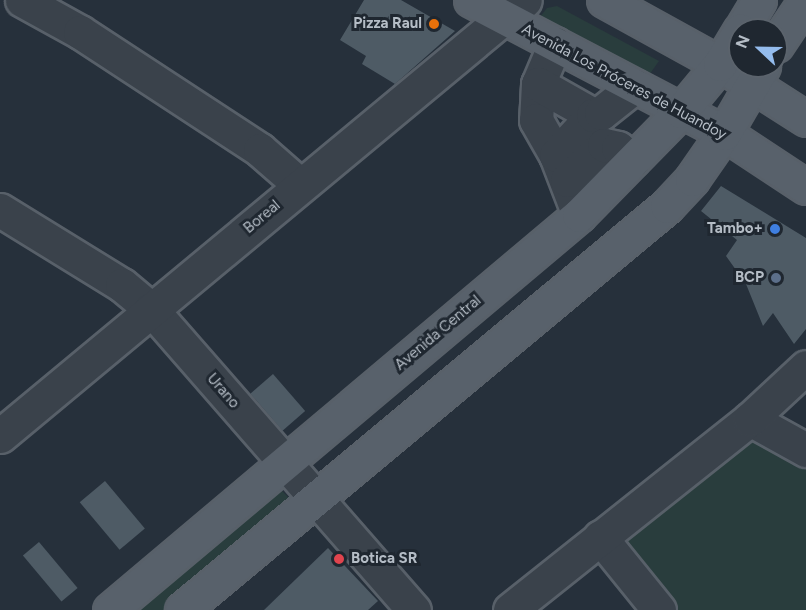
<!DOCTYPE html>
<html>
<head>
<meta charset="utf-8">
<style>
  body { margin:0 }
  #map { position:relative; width:806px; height:610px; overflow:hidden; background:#26303b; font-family:Figtree,sans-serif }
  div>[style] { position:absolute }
  .green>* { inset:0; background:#293d3d }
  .building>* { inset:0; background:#4e5b65; transform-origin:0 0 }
  .roads { filter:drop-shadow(2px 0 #586069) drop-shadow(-2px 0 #586069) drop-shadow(0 2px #586069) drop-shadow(0 -2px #586069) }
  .minor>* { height:33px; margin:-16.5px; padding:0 16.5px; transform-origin:16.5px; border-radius:16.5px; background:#3a424b }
  .major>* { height:33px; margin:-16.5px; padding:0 16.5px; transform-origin:16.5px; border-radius:16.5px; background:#58616b }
  .dots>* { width:16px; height:16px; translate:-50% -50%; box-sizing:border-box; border:3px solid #1f2730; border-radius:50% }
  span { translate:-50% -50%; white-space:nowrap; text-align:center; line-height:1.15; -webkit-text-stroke:6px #1f2730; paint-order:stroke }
  .poi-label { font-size:15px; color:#b5bdc6; font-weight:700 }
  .right { translate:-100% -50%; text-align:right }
  .left { translate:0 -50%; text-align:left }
  .street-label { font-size:15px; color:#b5bdc6 }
  .north { position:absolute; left:728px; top:18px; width:60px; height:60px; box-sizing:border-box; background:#1f2730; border:2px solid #5b636c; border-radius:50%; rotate:292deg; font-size:16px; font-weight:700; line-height:24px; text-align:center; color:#b5bdc6 }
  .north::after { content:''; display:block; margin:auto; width:21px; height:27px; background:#94bced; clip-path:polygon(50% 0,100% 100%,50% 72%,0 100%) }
</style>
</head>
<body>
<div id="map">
  <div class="green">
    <i style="clip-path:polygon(557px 6px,659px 61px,642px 85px,541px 26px,540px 17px,547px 8px)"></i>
    <i style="clip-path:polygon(750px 432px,806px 464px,806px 610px,672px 610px,615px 540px)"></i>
    <i style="clip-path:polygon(278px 487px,289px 498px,285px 509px,166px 610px,125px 610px)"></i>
  </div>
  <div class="building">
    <i style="clip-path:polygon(364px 0,401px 0,455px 31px,395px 84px,362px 64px,366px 56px,340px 40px)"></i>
    <i style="clip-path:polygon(721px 186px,806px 238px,806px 329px,794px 344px,773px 313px,763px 326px,746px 284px,726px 256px,737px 240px,701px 211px)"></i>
    <i style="left:273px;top:374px;width:49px;height:30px;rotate:49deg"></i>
    <i style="left:105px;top:481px;width:62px;height:33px;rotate:50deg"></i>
    <i style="left:39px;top:542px;width:60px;height:21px;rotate:50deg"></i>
    <i style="clip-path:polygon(328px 548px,378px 601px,368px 610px,264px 610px)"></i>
  </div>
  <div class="roads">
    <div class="minor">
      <i style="left:22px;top:0;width:66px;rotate:28.9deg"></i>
      <i style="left:80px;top:32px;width:215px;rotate:33.2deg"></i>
      <i style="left:260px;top:150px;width:53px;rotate:41.2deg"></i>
      <i style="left:555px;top:44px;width:43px;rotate:113deg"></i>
      <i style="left:538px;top:84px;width:36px;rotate:93deg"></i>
      <i style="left:536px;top:120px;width:40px;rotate:60.3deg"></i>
      <i style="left:556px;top:155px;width:64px;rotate:69deg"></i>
      <i style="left:538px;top:84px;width:63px;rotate:29.4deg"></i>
      <i style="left:556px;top:155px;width:54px;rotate:-47.2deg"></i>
      <i style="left:593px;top:115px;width:8px;rotate:-14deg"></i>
      <i style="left:601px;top:113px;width:43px;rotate:-38.5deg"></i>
      <i style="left:567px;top:180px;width:51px;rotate:-43.4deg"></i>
      <i style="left:604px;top:145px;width:14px;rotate:12deg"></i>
      <i style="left:618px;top:148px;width:19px;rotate:39deg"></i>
      <i style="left:0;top:210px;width:143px;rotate:31.6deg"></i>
      <i style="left:122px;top:285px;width:38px;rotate:40deg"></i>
      <i style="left:151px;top:309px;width:400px;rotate:48.9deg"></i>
      <i style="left:750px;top:419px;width:64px;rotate:29deg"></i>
      <i style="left:0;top:436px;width:682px;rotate:-39.71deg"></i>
      <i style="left:600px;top:537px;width:94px;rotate:51.1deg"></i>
      <i style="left:510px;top:610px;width:307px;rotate:-38.5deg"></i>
      <i style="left:750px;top:419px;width:76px;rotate:-42.9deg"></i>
    </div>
    <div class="major">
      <i style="left:471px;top:0;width:286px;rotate:27.7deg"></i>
      <i style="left:724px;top:133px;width:98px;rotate:33.4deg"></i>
      <i style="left:604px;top:0;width:132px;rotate:28.9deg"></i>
      <i style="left:720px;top:64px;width:102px;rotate:32.6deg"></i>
      <i style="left:741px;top:30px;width:35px;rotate:-59deg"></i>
      <i style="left:776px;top:45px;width:54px;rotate:-56.3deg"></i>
      <i style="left:110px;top:610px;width:613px;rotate:-40.1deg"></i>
      <i style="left:579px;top:215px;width:146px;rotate:-45.6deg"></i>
      <i style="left:681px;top:111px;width:61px;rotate:-50.3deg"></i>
      <i style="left:720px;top:64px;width:39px;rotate:-59deg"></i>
      <i style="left:182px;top:610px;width:631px;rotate:-39.79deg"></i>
      <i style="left:667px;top:206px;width:37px;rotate:-47deg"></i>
      <i style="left:692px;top:179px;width:56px;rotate:-55.2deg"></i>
      <i style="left:724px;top:133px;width:78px;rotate:-59.8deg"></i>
    </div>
  </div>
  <div class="dots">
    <i style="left:434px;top:24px;background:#e8710a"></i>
    <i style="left:775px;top:229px;background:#3f7fe0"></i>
    <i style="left:776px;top:278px;background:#5c6f8a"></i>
    <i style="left:339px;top:559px;background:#e0444e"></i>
  </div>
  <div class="poi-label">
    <span class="right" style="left:422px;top:24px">Pizza Raul</span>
    <span class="right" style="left:763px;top:229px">Tambo+</span>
    <span class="right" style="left:764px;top:278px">BCP</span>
    <span class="left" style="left:351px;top:559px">Botica SR</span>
  </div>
  <div class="street-label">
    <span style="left:624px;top:82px;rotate:28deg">Avenida Los Próceres de Huandoy</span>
    <span style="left:262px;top:217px;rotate:-40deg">Boreal</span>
    <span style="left:438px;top:333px;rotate:-40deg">Avenida Central</span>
    <span style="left:223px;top:391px;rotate:49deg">Urano</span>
  </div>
  <div class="north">N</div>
</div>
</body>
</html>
